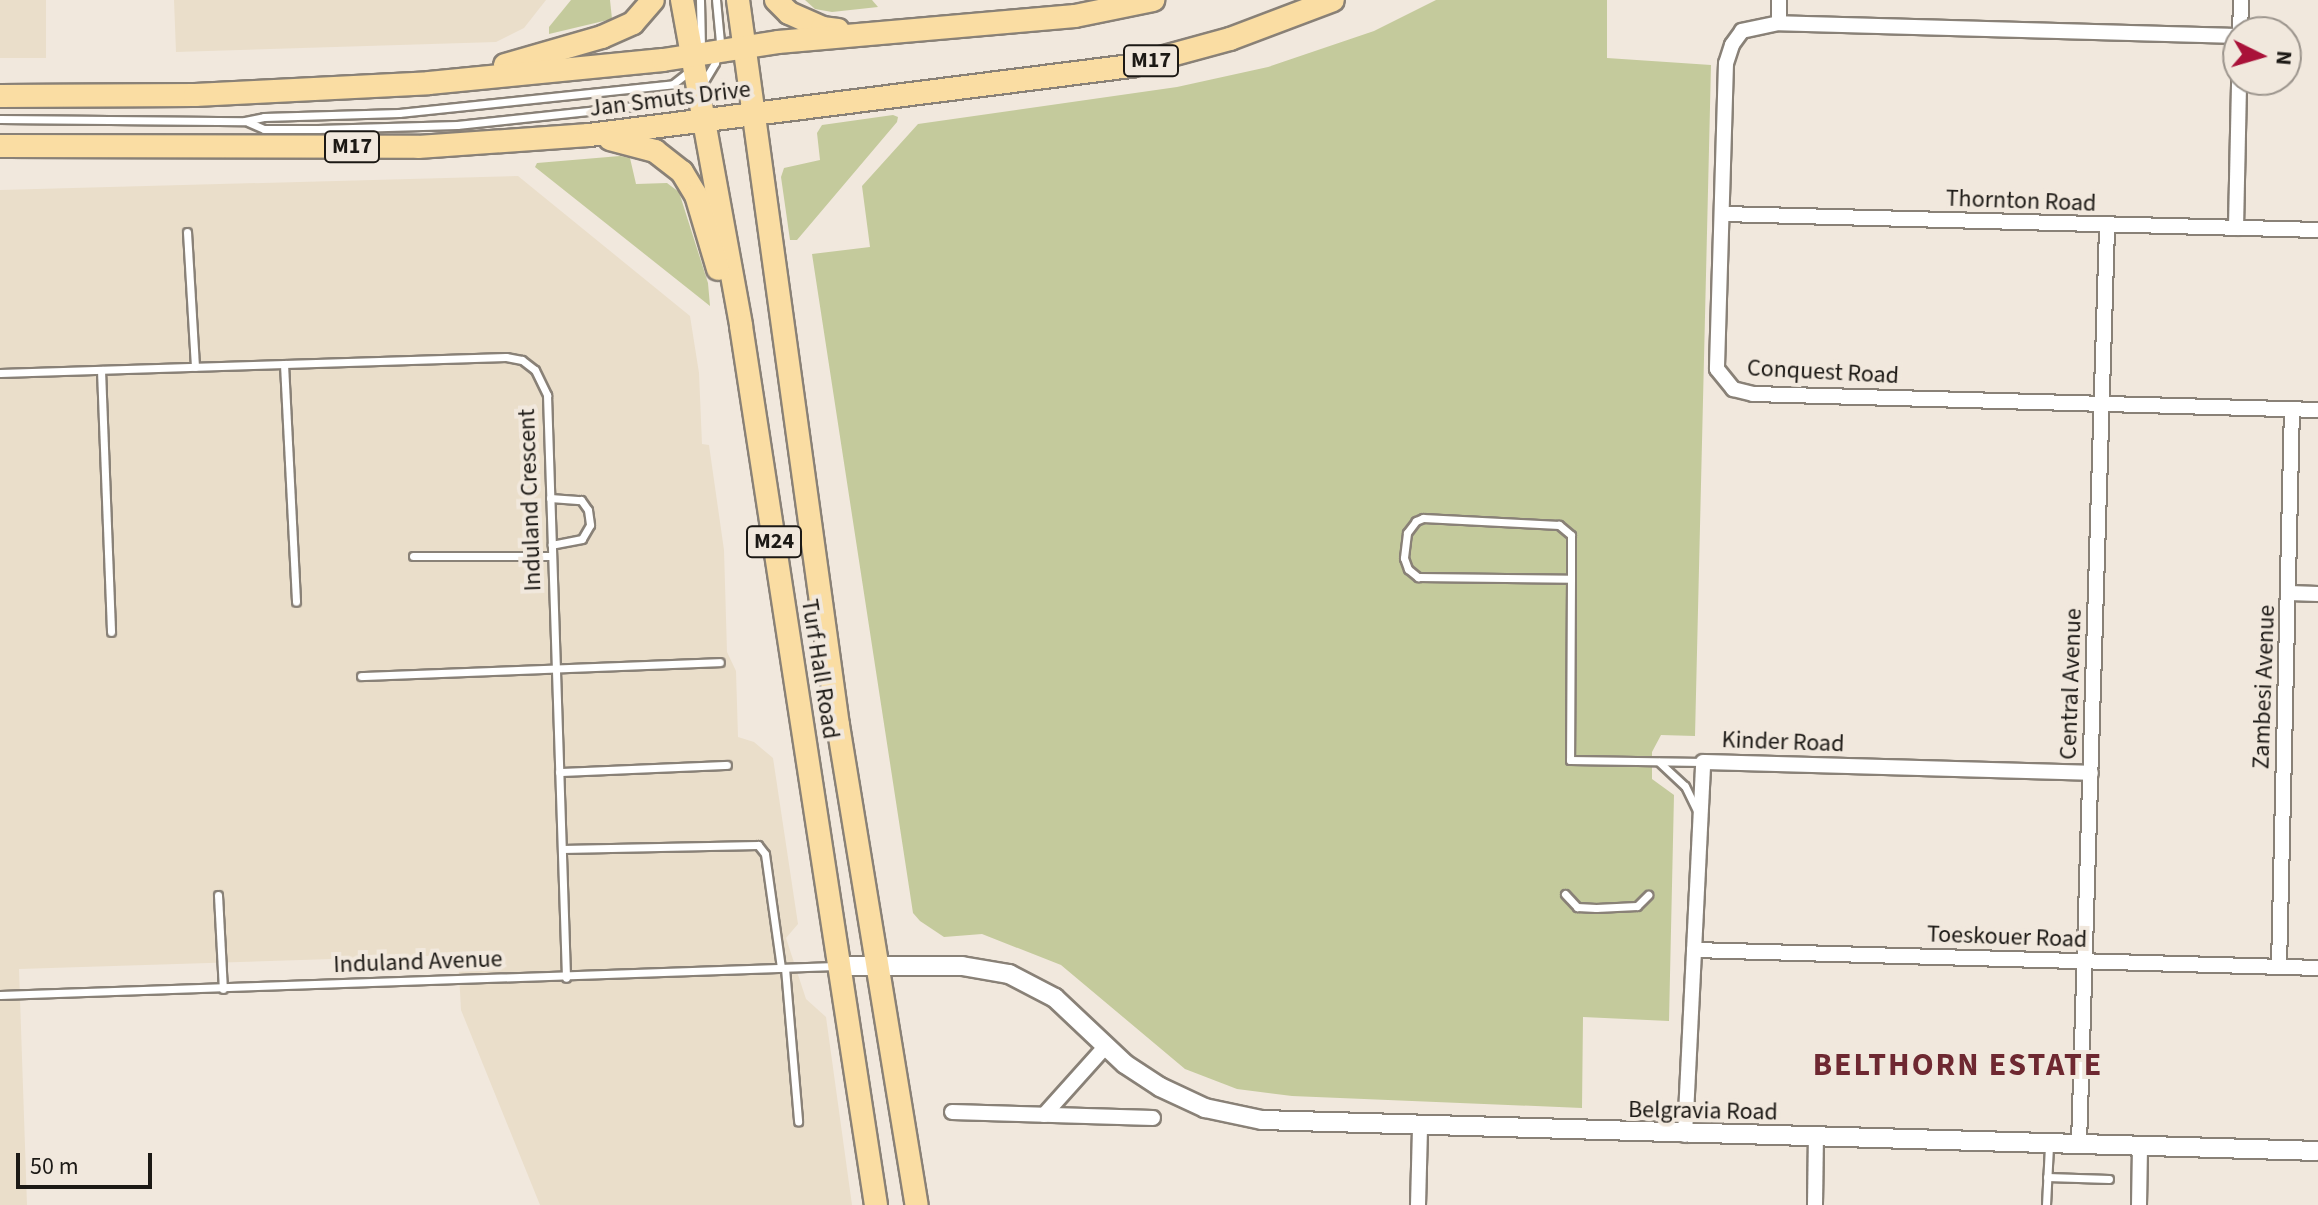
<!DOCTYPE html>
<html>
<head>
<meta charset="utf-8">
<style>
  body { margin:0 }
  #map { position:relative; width:2318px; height:1205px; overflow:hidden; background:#f1e8dd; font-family:"Source Sans 3",sans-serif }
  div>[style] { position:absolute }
  .industrial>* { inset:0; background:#eadeca; transform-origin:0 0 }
  .green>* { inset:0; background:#c4ca9c }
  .roads { filter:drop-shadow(2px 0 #898177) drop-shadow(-2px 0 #898177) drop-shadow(0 2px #898177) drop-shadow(0 -2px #898177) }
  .service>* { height:7px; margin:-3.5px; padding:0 3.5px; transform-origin:3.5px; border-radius:3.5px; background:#fff }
  .minor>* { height:14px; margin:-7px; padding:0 7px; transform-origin:7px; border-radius:7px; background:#fff }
  .tertiary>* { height:18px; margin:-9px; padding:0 9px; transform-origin:9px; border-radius:9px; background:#fff }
  .primary>* { height:22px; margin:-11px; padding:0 11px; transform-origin:11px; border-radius:11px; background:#fadda3 }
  span { translate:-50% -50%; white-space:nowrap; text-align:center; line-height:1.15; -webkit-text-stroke:8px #f1e8dd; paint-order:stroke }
  .shield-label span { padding:2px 6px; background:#f1e8dd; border:2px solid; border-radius:6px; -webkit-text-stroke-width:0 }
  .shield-label { font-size:22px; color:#1c1915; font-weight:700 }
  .street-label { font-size:24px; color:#1c1915 }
  .district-label { font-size:32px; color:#6e2831; font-weight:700; letter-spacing:2px }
  .north { position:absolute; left:2222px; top:16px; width:80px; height:80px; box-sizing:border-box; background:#f1e8dd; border:2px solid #9c958d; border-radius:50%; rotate:95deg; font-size:22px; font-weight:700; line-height:32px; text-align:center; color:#1c1915 }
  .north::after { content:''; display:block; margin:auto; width:28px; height:36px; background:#a91239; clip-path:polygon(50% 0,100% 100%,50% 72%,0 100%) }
  .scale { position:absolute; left:16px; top:1153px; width:136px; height:36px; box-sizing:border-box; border:4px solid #1c1915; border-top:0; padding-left:10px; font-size:24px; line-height:28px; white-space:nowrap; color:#1c1915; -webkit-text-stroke:6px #f1e8dd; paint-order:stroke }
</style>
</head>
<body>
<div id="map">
  <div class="industrial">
    <i style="left:0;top:0;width:46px;height:58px"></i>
    <i style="clip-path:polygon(174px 0,546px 0,524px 28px,496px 42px,176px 52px)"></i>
    <i style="clip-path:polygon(518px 176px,690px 316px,699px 373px,702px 444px,709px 445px,724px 550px,727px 652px,736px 671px,738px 737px,754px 742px,773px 758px,798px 924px,786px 938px,806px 999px,826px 1017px,852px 1205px,540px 1205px,461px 1010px,458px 955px,19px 969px,27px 1205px,0 1205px,0 190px)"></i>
  </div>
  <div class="green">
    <i style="clip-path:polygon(571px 0,610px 0,612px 19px,549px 34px,549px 27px)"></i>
    <i style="clip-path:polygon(805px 0,872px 0,878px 7px,832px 12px,815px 9px)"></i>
    <i style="clip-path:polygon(1436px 0,1607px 0,1607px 58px,1711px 65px,1695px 736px,1661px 735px,1652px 752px,1652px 779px,1674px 795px,1669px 1021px,1583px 1017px,1582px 1108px,1292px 1096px,1237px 1089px,1185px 1069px,1061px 965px,982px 934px,944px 937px,920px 921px,913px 913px,812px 254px,870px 247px,862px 186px,918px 124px,1177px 87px,1268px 67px,1374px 31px)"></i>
    <i style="clip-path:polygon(893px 115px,898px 117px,897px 122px,797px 240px,790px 240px,781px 177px,784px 168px,820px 160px,817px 133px,822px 125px)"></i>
    <i style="clip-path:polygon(620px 156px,630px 158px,636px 184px,667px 183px,679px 192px,708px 283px,710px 306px,535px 167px,537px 163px)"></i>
  </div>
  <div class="roads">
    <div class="service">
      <i style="left:700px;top:0;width:49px;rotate:88.8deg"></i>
      <i style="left:703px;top:83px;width:23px;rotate:-59deg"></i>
      <i style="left:715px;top:63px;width:22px;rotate:-77deg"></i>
      <i style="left:720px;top:42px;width:42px;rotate:-95.4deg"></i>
      <i style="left:0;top:119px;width:245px;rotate:0.5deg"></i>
      <i style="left:245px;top:121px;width:19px;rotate:-12deg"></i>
      <i style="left:264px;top:117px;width:135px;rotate:-1.7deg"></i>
      <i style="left:399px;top:113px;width:276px;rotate:-6deg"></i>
      <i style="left:673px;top:84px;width:23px;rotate:-38deg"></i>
      <i style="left:248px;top:122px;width:17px;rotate:24deg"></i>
      <i style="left:264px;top:129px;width:54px"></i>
      <i style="left:318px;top:129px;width:139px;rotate:-1.6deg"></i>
      <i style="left:457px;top:125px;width:217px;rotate:-6.1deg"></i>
      <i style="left:673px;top:102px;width:24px;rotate:-28deg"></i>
      <i style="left:187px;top:232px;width:135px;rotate:86.6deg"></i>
      <i style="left:284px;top:364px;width:238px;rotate:87.1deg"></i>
      <i style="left:101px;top:370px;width:262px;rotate:87.8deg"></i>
      <i style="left:0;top:373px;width:506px;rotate:-1.81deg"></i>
      <i style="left:506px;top:357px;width:16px;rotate:11deg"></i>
      <i style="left:522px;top:360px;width:16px;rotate:38deg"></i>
      <i style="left:535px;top:370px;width:28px;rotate:64deg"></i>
      <i style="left:547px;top:395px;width:583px;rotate:88.13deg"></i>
      <i style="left:550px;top:498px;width:31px;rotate:4deg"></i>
      <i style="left:581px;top:500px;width:12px;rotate:55deg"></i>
      <i style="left:588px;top:510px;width:15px;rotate:82deg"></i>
      <i style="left:590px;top:525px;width:16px;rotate:120deg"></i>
      <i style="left:582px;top:539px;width:31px;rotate:169deg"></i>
      <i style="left:413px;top:556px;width:139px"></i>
      <i style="left:1571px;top:579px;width:44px;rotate:-90deg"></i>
      <i style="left:1571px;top:535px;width:16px;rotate:-140deg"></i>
      <i style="left:1559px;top:525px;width:136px;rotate:-177.1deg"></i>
      <i style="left:1423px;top:518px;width:8px;rotate:157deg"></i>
      <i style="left:1416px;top:521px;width:15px;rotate:127deg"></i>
      <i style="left:1407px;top:533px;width:25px;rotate:97deg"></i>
      <i style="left:1404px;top:558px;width:12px;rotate:70deg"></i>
      <i style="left:1408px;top:569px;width:13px;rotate:39deg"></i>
      <i style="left:1418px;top:577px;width:153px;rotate:0.7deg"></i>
      <i style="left:1571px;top:579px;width:181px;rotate:90.3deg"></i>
      <i style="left:1570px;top:760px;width:133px;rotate:0.9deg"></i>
      <i style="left:361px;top:676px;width:359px;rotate:-2.2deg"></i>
      <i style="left:1659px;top:762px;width:35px;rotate:43deg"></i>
      <i style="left:1685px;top:786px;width:28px;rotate:64deg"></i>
      <i style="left:559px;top:772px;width:168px;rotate:-2.4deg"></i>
      <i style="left:562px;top:849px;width:196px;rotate:-1.2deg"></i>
      <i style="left:758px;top:845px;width:11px;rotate:52deg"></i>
      <i style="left:765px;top:854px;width:115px;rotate:82deg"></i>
      <i style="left:1565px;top:894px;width:18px;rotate:47deg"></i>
      <i style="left:1577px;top:907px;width:19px;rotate:3deg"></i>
      <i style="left:1596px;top:908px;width:41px;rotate:-2.8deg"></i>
      <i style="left:1637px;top:906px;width:16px;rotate:-45deg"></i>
      <i style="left:218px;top:895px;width:94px;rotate:87deg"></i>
      <i style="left:785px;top:968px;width:154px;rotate:85.1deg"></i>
      <i style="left:0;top:995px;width:836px;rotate:-1.99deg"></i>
      <i style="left:2047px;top:1177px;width:62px;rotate:1.8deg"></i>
      <i style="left:2046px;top:1205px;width:60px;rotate:-87.1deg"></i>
    </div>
    <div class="minor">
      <i style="left:1779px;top:23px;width:23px;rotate:-90deg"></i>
      <i style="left:2240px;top:32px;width:32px;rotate:-88deg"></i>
      <i style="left:2238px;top:36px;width:459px;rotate:-178.4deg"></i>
      <i style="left:1779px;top:23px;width:38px;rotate:168deg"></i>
      <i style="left:1742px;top:31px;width:17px;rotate:126deg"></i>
      <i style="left:1732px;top:45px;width:19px;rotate:108deg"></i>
      <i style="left:1726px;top:63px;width:306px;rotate:91.7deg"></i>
      <i style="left:1717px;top:369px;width:26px;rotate:51deg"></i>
      <i style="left:1733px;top:389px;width:21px;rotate:14deg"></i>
      <i style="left:1753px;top:394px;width:565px;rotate:1.62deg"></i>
      <i style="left:1723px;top:214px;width:595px;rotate:1.54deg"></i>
      <i style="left:2236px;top:228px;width:148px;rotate:-88.8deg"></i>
      <i style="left:2289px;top:593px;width:29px;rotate:2deg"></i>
      <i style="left:1694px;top:950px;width:624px;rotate:1.65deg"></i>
      <i style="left:2279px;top:967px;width:558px;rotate:-88.67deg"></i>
      <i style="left:952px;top:1112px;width:201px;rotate:1.7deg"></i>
      <i style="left:1044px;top:1115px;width:91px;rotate:-48.1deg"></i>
      <i style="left:1685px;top:1135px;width:373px;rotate:-87.2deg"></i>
      <i style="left:1703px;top:762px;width:388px;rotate:1.6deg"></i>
      <i style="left:2079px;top:1144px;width:918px;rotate:-88.25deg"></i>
      <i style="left:1418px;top:1205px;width:79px;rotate:-88.5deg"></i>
      <i style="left:1815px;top:1205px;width:68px;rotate:-89.2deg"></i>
      <i style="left:2139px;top:1205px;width:59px;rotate:-89deg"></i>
    </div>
    <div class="tertiary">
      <i style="left:837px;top:966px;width:125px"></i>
      <i style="left:962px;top:966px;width:48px;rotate:9.7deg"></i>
      <i style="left:1009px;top:974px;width:52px;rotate:27.6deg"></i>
      <i style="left:1055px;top:998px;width:96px;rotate:43.3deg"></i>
      <i style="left:1125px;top:1064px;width:42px;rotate:33.3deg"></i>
      <i style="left:1160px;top:1087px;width:50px;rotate:25deg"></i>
      <i style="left:1205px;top:1108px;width:58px;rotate:11.9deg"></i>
      <i style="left:1262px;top:1120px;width:1056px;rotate:1.68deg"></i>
    </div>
    <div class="primary">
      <i style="left:682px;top:0;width:331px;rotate:79.7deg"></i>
      <i style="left:741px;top:326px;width:889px;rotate:81.27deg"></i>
      <i style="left:738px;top:0;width:732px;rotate:82.15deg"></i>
      <i style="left:838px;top:725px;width:486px;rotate:80.7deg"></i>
      <i style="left:776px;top:0;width:18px;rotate:45deg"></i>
      <i style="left:789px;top:13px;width:36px;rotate:24deg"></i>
      <i style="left:822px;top:28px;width:16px;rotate:7deg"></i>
      <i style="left:505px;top:65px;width:101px;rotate:-16.1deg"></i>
      <i style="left:602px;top:37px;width:34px;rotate:-24deg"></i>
      <i style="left:633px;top:23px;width:30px;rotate:-49deg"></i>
      <i style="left:0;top:96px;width:195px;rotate:-0.3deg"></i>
      <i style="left:195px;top:95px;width:234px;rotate:-2.9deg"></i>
      <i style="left:429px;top:83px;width:235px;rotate:-5.6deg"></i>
      <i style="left:663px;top:60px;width:116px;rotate:-8.9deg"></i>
      <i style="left:778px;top:42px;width:298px;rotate:-5deg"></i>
      <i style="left:1075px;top:16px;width:80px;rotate:-11.6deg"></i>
      <i style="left:610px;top:139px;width:47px;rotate:14.9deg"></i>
      <i style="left:655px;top:151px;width:34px;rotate:38deg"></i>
      <i style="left:682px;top:172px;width:27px;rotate:59deg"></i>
      <i style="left:696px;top:195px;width:77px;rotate:73.4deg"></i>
      <i style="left:0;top:146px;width:418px;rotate:0.1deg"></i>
      <i style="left:418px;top:147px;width:171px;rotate:-4deg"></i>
      <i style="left:589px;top:135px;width:546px;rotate:-7.26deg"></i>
      <i style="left:1131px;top:66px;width:103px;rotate:-15.3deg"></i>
      <i style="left:1230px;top:39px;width:110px;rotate:-20.7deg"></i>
    </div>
  </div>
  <div class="shield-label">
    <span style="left:1151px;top:61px">M17</span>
    <span style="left:352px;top:147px">M17</span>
    <span style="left:774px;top:542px">M24</span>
  </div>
  <div class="street-label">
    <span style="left:670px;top:99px;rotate:-7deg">Jan Smuts Drive</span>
    <span style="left:2021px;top:201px;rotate:2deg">Thornton Road</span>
    <span style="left:1823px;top:372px;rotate:3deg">Conquest Road</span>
    <span style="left:530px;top:500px;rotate:-92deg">Induland Crescent</span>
    <span style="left:820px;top:669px;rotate:81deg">Turf Hall Road</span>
    <span style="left:2071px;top:684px;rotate:-88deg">Central Avenue</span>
    <span style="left:2264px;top:687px;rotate:-88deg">Zambesi Avenue</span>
    <span style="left:1783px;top:742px;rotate:2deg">Kinder Road</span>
    <span style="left:2007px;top:937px;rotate:2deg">Toeskouer Road</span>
    <span style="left:418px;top:962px;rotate:-2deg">Induland Avenue</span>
    <span style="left:1703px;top:1111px;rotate:1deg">Belgravia Road</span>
  </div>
  <div class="district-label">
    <span style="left:1958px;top:1065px">BELTHORN ESTATE</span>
  </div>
  <div class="north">N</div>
  <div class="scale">50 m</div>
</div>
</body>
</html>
